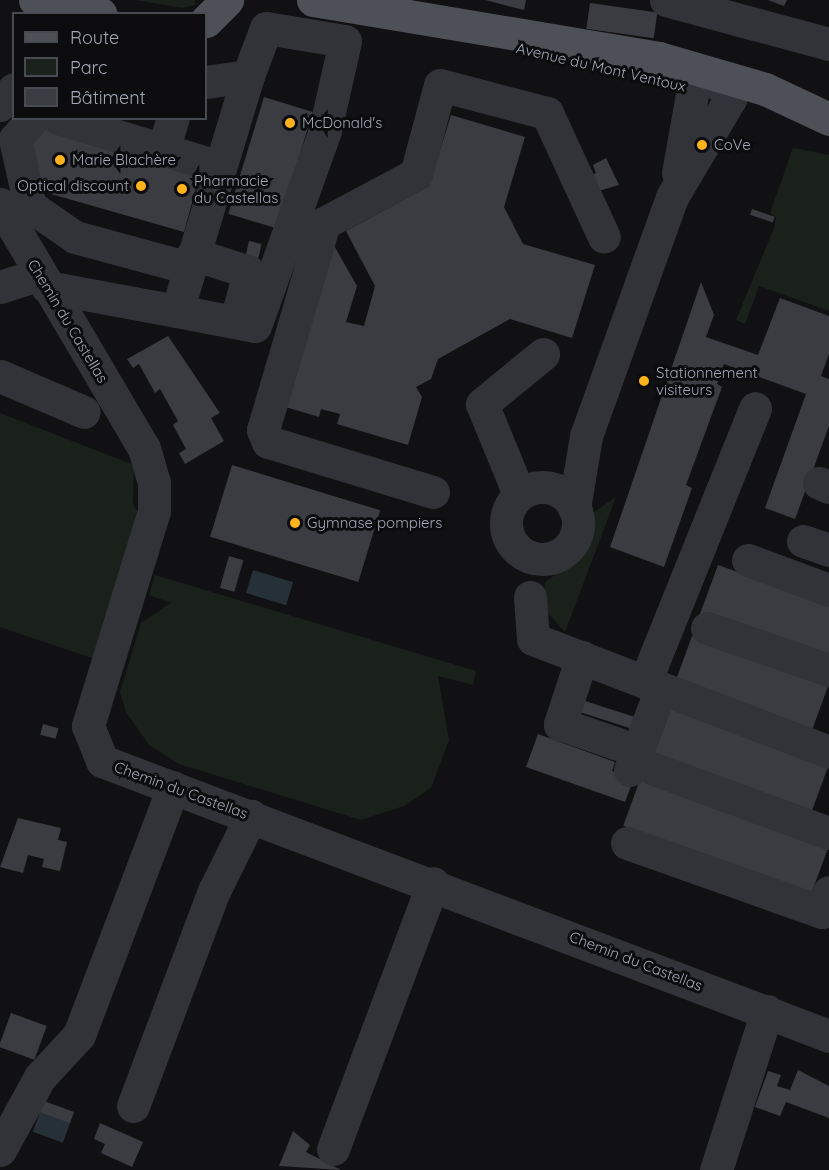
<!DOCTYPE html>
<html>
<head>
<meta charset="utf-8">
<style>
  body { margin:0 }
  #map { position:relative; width:829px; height:1170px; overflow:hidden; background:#111113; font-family:Quicksand,sans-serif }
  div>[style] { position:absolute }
  .green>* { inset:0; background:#19211a }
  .water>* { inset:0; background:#263038; transform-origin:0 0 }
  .building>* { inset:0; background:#3a3c41; transform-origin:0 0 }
  .minor>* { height:33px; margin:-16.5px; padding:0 16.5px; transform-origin:16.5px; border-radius:16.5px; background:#323338 }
  .minor>.ring { margin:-16.5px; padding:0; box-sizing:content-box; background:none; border:33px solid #323338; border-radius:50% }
  .major>* { height:33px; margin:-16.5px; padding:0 16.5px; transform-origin:16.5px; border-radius:16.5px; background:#4e5058 }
  .dots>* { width:16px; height:16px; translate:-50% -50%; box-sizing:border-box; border:3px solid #0c0c0e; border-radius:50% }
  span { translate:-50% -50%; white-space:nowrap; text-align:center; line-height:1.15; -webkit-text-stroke:6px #0c0c0e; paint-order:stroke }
  .street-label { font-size:15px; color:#a1a7b5 }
  .poi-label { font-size:15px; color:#a1a7b5 }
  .left { translate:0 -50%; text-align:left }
  .right { translate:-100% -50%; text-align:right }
  .legend { position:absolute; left:12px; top:12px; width:195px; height:108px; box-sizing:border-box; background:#0c0c0e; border:2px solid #484a51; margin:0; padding:8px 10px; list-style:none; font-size:18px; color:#a1a7b5 }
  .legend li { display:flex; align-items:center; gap:12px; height:30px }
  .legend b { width:30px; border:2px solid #484a51 }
</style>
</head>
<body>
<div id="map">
  <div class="green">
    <i style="clip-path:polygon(135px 0,195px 0,195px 5px,182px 8px)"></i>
    <i style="clip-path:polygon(793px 148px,829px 155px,829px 311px,759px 286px,745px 324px,736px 320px,774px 228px,776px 217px,770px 213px)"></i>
    <i style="clip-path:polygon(0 413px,134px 465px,133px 504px,142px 520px,98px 660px,0 627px)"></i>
    <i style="clip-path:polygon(616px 497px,565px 632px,543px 608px,545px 582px,576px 560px,592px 531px,594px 512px)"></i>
    <i style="clip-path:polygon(155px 575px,476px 671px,473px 685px,438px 676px,449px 740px,431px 788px,404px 806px,361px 820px,179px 764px,149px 745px,126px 712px,120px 692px,141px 623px,171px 603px,149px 595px)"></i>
  </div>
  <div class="water">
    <i style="left:253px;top:570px;width:42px;height:24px;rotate:17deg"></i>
    <i style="left:40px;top:1112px;width:32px;height:21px;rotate:20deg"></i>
  </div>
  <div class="building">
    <i style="clip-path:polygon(485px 0,526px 0,524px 10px)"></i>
    <i style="clip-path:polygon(768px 0,787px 0,784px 6px)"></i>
    <i style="left:590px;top:3px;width:68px;height:26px;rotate:8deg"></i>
    <i style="left:264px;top:97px;width:51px;height:122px;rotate:17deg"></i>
    <i style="clip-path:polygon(451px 115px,525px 137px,504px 207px,523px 244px,595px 265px,572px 338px,510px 319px,438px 359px,431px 379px,416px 387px,422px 397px,408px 445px,337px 424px,340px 414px,321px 409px,319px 417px,279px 405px,328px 235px,357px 286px,346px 322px,364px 326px,375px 286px,346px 231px,429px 186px)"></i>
    <i style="clip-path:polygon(45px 127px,201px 170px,184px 232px,44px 192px,29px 143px)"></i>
    <i style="clip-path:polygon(606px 158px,619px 185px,588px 194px,582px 179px,596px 173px,593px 165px)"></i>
    <i style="left:752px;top:209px;width:24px;height:6px;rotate:19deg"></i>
    <i style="left:249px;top:241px;width:13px;height:18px;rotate:13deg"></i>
    <i style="clip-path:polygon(701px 282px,714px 315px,706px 337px,758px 355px,780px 298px,829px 316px,829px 354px,821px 376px,829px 379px,829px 426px,795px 519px,765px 508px,806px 394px,724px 364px,717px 384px,722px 387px,686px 485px,692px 488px,664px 567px,610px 547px)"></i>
    <i style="clip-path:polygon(168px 336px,220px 413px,211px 418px,224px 441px,185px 464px,179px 453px,186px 449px,173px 425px,178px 421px,160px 389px,155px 393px,139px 364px,133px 368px,127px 359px)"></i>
    <i style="left:232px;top:465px;width:155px;height:75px;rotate:17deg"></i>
    <i style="left:229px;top:556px;width:15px;height:33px;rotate:16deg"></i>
    <i style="clip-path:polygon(718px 565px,829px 605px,829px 661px,700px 614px)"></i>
    <i style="left:692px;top:636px;width:145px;height:52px;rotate:20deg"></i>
    <i style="left:582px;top:700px;width:57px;height:12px;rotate:18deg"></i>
    <i style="left:666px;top:706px;width:173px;height:52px;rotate:20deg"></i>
    <i style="left:43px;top:724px;width:16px;height:11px;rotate:15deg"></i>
    <i style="clip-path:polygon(538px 734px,615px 762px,612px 771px,634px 778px,625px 802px,526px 767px)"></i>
    <i style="left:641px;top:777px;width:200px;height:52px;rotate:20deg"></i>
    <i style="clip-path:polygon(18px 818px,61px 828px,58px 840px,67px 842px,60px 871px,42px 867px,44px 859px,28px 855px,23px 873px,0 867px)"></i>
    <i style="left:11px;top:1013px;width:38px;height:36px;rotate:20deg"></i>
    <i style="clip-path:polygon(798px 1070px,829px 1086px,829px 1118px,786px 1102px,780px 1116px,755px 1107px,768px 1071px,781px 1075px,777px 1086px,790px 1090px)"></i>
    <i style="left:44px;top:1101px;width:32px;height:12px;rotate:20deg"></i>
    <i style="clip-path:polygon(100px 1123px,143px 1142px,132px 1167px,101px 1153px,105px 1144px,94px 1139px)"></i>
    <i style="clip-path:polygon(293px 1131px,310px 1145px,306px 1152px,341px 1170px,279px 1166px)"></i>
  </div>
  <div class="minor">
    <i style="left:666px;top:0;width:169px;rotate:15.1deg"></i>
    <i style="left:0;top:105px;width:21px;rotate:-49deg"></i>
    <i style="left:58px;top:118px;width:166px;rotate:16.8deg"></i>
    <i style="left:163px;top:150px;width:34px;rotate:-73deg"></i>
    <i style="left:678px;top:173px;width:91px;rotate:-79.9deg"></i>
    <i style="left:694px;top:83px;width:7px;rotate:-34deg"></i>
    <i style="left:700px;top:79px;width:27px;rotate:13deg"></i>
    <i style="left:0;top:204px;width:283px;rotate:59.5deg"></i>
    <i style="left:144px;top:448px;width:35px;rotate:74deg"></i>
    <i style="left:154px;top:482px;width:29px;rotate:90deg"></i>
    <i style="left:154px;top:511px;width:225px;rotate:107.1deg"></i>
    <i style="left:88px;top:726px;width:38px;rotate:68deg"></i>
    <i style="left:102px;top:761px;width:777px;rotate:20.72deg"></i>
    <i style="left:30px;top:206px;width:55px;rotate:34.6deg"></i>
    <i style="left:75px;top:237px;width:118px;rotate:15.2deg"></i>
    <i style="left:10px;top:210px;width:20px;rotate:-11deg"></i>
    <i style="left:30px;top:206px;width:69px;rotate:-102.6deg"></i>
    <i style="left:15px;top:139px;width:28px;rotate:-49deg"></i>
    <i style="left:193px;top:254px;width:59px;rotate:17.8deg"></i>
    <i style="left:249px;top:272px;width:47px;rotate:104.9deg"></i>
    <i style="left:0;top:287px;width:42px;rotate:-18deg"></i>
    <i style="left:47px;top:287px;width:132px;rotate:10.5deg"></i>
    <i style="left:177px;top:311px;width:245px;rotate:-73.2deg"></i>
    <i style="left:248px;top:76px;width:42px;rotate:171.9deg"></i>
    <i style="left:177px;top:311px;width:79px;rotate:10.9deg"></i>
    <i style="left:255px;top:326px;width:208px;rotate:-70.3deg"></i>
    <i style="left:325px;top:130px;width:91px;rotate:-77.3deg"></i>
    <i style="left:345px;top:41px;width:80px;rotate:-170.7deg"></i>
    <i style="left:266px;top:28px;width:51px;rotate:110.6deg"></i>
    <i style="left:0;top:376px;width:91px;rotate:23.2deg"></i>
    <i style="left:819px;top:483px;width:11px;rotate:22deg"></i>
    <i class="ring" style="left:506px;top:487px;width:39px;height:39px"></i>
    <i style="left:433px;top:492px;width:172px;rotate:-163.1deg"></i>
    <i style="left:268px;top:442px;width:13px;rotate:-113deg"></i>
    <i style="left:263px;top:430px;width:216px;rotate:-73.6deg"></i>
    <i style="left:324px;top:223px;width:104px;rotate:-28deg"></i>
    <i style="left:416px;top:174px;width:92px;rotate:-74.9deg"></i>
    <i style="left:440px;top:85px;width:111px;rotate:14.7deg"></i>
    <i style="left:547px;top:113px;width:136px;rotate:65.3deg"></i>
    <i style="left:519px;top:494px;width:97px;rotate:-112.3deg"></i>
    <i style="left:482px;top:404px;width:79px;rotate:-39.3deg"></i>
    <i style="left:574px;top:508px;width:73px;rotate:-80.5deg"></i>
    <i style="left:586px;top:436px;width:254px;rotate:-70.2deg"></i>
    <i style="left:672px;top:197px;width:114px;rotate:-59.4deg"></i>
    <i style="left:730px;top:99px;width:11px;rotate:-112deg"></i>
    <i style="left:726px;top:89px;width:38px;rotate:-147deg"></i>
    <i style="left:803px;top:541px;width:28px;rotate:19deg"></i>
    <i style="left:748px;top:560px;width:86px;rotate:20.3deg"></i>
    <i style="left:530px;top:597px;width:42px;rotate:85.9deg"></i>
    <i style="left:533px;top:639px;width:120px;rotate:21deg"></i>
    <i style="left:645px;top:682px;width:295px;rotate:-68.1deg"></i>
    <i style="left:707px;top:628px;width:129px;rotate:19deg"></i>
    <i style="left:582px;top:657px;width:71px;rotate:108.2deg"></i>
    <i style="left:560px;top:724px;width:61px;rotate:19deg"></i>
    <i style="left:645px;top:682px;width:197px;rotate:20.8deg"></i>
    <i style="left:654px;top:769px;width:186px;rotate:20.1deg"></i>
    <i style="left:630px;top:770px;width:87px;rotate:-69.1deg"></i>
    <i style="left:627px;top:843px;width:207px;rotate:19.5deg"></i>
    <i style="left:822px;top:912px;width:21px;rotate:-71deg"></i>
    <i style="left:133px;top:1106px;width:230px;rotate:-69.4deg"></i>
    <i style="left:214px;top:891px;width:84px;rotate:-63.7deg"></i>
    <i style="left:333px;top:1149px;width:284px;rotate:-69.4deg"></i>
    <i style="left:0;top:1150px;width:83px;rotate:-61.3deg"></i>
    <i style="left:40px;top:1077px;width:57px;rotate:-47.1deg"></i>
    <i style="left:79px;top:1035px;width:265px;rotate:-69.2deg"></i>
    <i style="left:716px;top:1170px;width:167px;rotate:-72.2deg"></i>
  </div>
  <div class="major">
    <i style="left:35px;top:0;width:67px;rotate:12deg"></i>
    <i style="left:313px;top:0;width:351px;rotate:9.5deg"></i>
    <i style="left:659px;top:58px;width:110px;rotate:16.3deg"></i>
    <i style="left:765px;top:89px;width:71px;rotate:25.1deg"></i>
    <i style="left:206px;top:21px;width:30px;rotate:-45deg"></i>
  </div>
  <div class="dots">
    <i style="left:290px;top:123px;background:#ffb31d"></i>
    <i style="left:702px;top:145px;background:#ffb31d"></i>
    <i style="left:60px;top:160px;background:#ffb31d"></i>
    <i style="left:141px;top:186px;background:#ffb31d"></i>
    <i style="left:182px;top:189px;background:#ffb31d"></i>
    <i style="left:644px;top:381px;background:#ffb31d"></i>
    <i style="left:295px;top:523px;background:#ffb31d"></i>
  </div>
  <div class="street-label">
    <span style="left:601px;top:67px;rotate:13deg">Avenue du Mont Ventoux</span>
    <span style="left:68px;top:321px;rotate:59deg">Chemin du Castellas</span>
    <span style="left:181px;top:790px;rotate:20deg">Chemin du Castellas</span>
    <span style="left:636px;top:961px;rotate:21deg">Chemin du Castellas</span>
  </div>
  <div class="poi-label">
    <span class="left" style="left:302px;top:123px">McDonald's</span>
    <span class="left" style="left:714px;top:145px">CoVe</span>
    <span class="left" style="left:72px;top:160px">Marie Blachère</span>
    <span class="left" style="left:194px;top:189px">Pharmacie<br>du Castellas</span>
    <span class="right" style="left:129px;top:186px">Optical discount</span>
    <span class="left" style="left:656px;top:381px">Stationnement<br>visiteurs</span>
    <span class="left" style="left:307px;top:523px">Gymnase pompiers</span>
  </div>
  <ul class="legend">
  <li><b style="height:8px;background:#4e5058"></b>Route</li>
  <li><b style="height:16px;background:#19211a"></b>Parc</li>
  <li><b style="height:16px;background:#3a3c41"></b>Bâtiment</li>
  </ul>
</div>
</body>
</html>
